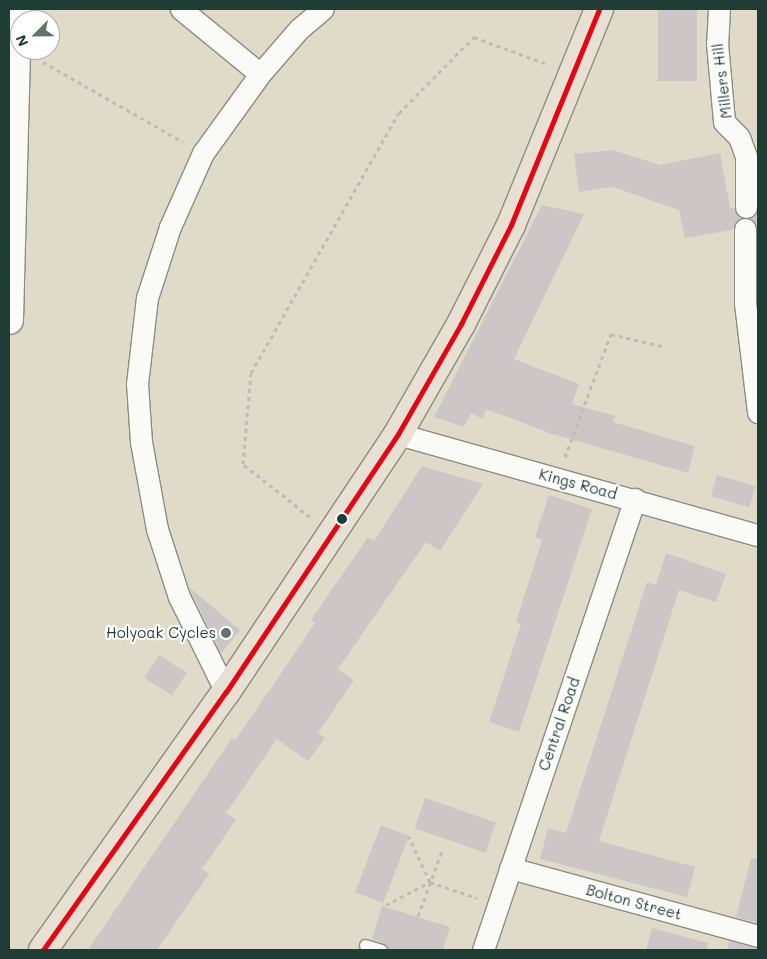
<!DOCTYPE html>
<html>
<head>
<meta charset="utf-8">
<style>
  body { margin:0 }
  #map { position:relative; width:767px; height:959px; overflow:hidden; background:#e0dbc8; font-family:Mali,sans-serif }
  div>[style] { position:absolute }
  .building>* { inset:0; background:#cdc6c6; transform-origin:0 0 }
  .path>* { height:3px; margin-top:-1.5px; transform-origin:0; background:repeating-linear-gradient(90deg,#bbbdb9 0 4px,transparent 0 8px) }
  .roads { filter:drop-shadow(1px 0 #8b8d82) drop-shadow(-1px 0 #8b8d82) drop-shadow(0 1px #8b8d82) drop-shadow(0 -1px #8b8d82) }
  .service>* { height:11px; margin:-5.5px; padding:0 5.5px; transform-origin:5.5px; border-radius:5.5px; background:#fafaf7 }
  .minor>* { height:21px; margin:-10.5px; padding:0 10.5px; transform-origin:10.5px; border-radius:10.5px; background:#fafaf7 }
  .tertiary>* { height:28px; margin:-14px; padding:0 14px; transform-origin:14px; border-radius:14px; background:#fafaf7 }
  .primary>* { height:28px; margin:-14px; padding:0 14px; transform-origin:14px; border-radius:14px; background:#e7e0d3 }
  .bus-1>* { height:5px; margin:-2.5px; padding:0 2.5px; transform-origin:2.5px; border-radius:2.5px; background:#e30613 }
  .dots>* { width:14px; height:14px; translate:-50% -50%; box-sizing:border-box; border:2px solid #fff; border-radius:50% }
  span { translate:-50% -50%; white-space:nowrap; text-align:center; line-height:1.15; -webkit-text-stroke:4.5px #fff; paint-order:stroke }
  .street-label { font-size:15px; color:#1f3d34 }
  .poi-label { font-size:15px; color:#1f3d34 }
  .right { translate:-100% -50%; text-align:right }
  .frame { position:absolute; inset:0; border:10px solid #1f3d34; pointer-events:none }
  .north { position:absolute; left:10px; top:10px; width:50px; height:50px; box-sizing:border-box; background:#fff; border:1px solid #a5b1ae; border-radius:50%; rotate:247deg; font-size:14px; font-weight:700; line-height:20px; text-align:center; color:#1f3d34 }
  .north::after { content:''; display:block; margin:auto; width:18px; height:22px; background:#637468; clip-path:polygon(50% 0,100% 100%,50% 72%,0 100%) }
</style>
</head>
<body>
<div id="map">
  <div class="building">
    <i style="left:658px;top:9px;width:39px;height:72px"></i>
    <i style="clip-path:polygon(613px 150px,660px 165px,720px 153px,730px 208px,734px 208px,740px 218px,732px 230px,685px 238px,679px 210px,613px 187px,579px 192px,574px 154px)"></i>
    <i style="clip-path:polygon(542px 205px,584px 214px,514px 359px,579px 384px,572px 404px,616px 416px,613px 422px,695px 446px,688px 473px,552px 434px,486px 409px,482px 419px,471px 413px,464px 427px,434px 417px)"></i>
    <i style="clip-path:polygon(758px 208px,758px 229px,751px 218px)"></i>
    <i style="clip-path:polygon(422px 466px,483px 484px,440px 551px,426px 542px,338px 669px,354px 680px,318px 733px,325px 738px,308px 761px,277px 739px,226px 813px,236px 820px,202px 869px,209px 874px,157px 950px,88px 950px,215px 763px,232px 738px,235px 740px,276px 681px,315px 623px,311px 620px,368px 537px,374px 541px)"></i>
    <i style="left:717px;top:475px;width:40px;height:22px;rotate:16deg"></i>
    <i style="clip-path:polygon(549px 495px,592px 509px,519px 732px,489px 722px,521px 624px,516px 622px,542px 540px,535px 537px)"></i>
    <i style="clip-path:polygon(666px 553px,726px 574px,716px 602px,679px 590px,599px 841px,695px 867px,687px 897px,540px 859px,548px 828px,566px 833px,647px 582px,656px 585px)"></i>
    <i style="clip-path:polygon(189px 587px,240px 630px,221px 654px,191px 592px)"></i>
    <i style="left:159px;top:655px;width:33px;height:27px;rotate:33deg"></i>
    <i style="left:425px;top:798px;width:75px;height:32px;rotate:19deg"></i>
    <i style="left:381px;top:825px;width:30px;height:72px;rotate:21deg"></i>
    <i style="clip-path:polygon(751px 858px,758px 859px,758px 923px,736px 917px)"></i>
    <i style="clip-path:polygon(382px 906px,450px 927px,443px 950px,388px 950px,386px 945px,372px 939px)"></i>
    <i style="clip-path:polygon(652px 928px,708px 943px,707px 950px,646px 950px)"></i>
    <i style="clip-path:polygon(729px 941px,758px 948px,758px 950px,727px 950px)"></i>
  </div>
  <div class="path">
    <i style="left:43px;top:62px;width:161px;rotate:29.7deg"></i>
    <i style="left:565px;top:457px;width:131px;rotate:-69.5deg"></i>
    <i style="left:611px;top:334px;width:56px;rotate:13.5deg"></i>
    <i style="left:310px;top:517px;width:85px;rotate:-141.7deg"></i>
    <i style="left:243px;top:464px;width:91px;rotate:-85deg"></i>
    <i style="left:251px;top:373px;width:299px;rotate:-60.4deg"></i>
    <i style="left:399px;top:113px;width:107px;rotate:-45.4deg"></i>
    <i style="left:474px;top:37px;width:78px;rotate:20.3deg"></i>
    <i style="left:430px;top:882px;width:50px;rotate:18.8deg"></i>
    <i style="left:386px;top:905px;width:50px;rotate:-27.6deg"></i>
    <i style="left:430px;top:882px;width:50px;rotate:-115deg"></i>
    <i style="left:418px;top:916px;width:72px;rotate:-69.8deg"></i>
  </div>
  <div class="roads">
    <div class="service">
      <i style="left:365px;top:945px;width:17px;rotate:17deg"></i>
    </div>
    <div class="minor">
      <i style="left:181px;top:9px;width:102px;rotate:39.4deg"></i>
      <i style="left:719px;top:9px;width:34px;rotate:93deg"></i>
      <i style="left:717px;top:43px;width:79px;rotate:84.9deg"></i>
      <i style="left:724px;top:122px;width:21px;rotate:45deg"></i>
      <i style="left:739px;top:137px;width:20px;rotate:70deg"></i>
      <i style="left:746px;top:156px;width:51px;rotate:90deg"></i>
      <i style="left:745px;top:229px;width:74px;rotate:90deg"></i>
      <i style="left:745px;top:303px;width:110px;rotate:83.2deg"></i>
      <i style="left:398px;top:434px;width:374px;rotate:15.7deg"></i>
      <i style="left:226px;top:692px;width:106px;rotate:-116.3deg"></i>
      <i style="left:179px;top:597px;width:71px;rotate:-107.9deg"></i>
      <i style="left:157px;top:529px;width:88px;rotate:-100.4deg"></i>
      <i style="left:141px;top:442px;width:58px;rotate:-93.9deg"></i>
      <i style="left:137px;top:384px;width:87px;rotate:-83.4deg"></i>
      <i style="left:147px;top:298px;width:75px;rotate:-72.1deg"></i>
      <i style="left:170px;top:227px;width:81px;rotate:-66deg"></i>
      <i style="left:203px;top:153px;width:97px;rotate:-54.2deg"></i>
      <i style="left:260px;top:74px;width:60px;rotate:-49.1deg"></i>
      <i style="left:299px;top:29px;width:31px;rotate:-40deg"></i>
      <i style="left:510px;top:868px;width:257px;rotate:15.3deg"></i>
      <i style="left:483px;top:950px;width:476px;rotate:-71.4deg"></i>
    </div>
    <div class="tertiary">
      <i style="left:9px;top:320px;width:311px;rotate:-88.5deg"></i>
    </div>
    <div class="primary">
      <i style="left:43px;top:950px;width:316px;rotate:-54.7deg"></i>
      <i style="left:226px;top:692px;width:310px;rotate:-56.3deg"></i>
      <i style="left:398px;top:434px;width:127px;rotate:-60.2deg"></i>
      <i style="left:461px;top:324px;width:111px;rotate:-63.2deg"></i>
      <i style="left:511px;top:225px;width:233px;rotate:-67.8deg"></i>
    </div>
  </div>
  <div class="bus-1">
    <i style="left:43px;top:950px;width:316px;rotate:-54.7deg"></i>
    <i style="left:226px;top:692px;width:310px;rotate:-56.3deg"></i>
    <i style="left:398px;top:434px;width:127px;rotate:-60.2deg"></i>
    <i style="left:461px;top:324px;width:111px;rotate:-63.2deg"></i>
    <i style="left:511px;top:225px;width:233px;rotate:-67.8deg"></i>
  </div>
  <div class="dots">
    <i style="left:342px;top:519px;background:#1f3d34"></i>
    <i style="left:226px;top:633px;background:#637468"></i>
  </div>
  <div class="street-label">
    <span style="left:722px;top:81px;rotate:-97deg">Millers Hill</span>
    <span style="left:578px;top:484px;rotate:15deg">Kings Road</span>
    <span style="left:559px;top:724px;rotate:-71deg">Central Road</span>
    <span style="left:634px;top:902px;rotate:15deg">Bolton Street</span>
  </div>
  <div class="poi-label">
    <span class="right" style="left:216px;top:633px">Holyoak Cycles</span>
  </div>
  <div class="frame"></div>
  <div class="north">N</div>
</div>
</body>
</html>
